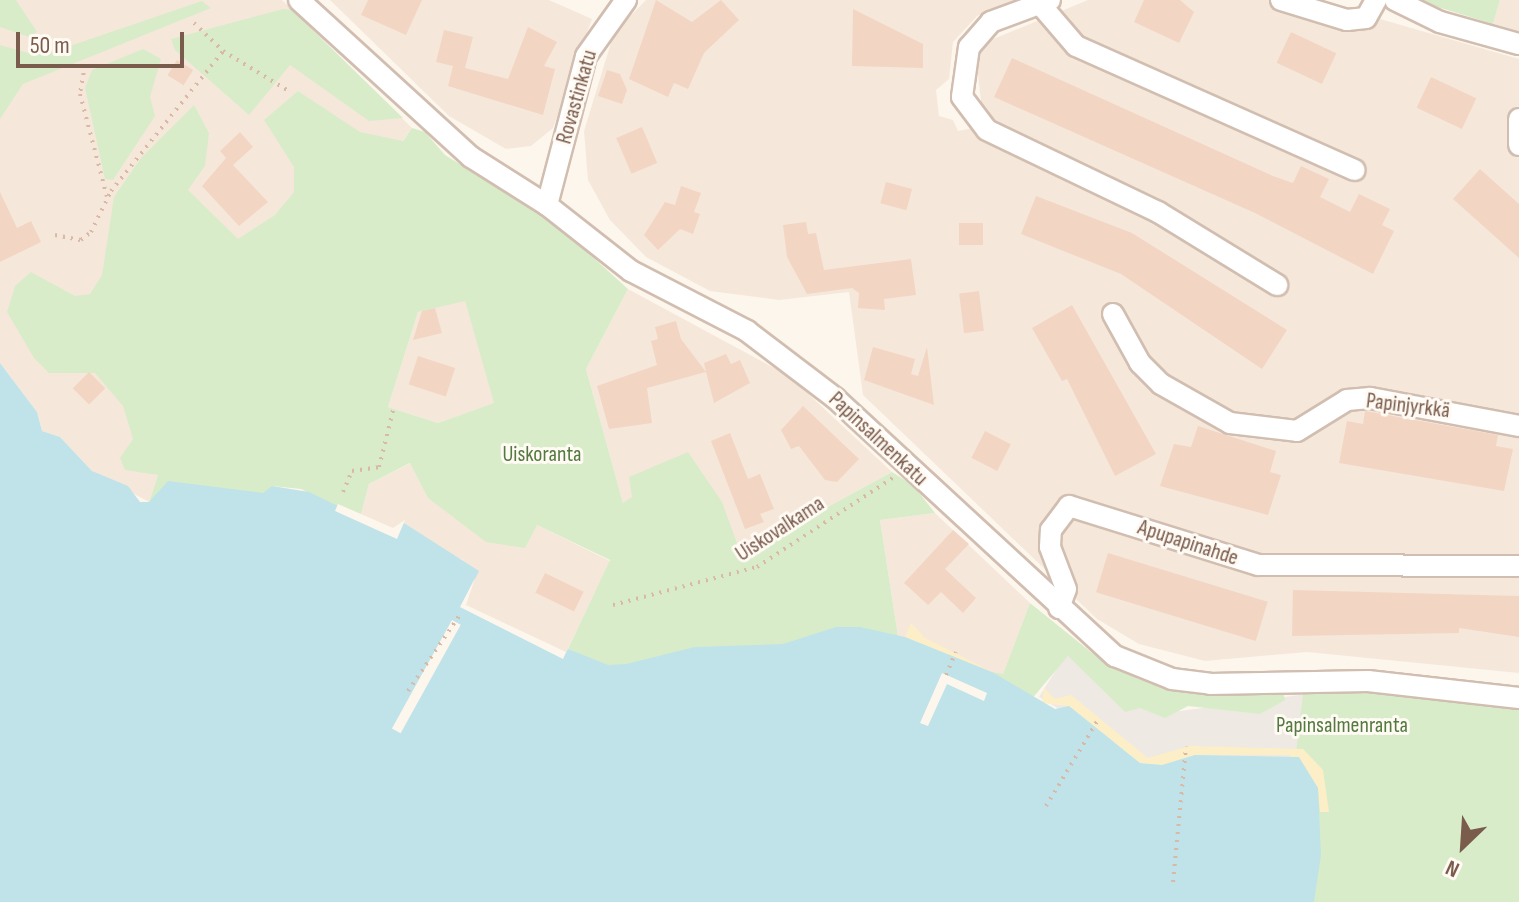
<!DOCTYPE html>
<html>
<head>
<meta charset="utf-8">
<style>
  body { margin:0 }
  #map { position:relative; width:1519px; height:902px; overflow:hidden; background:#fdf6ec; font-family:"Sofia Sans Condensed",sans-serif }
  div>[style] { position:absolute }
  .residential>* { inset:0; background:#f5e8da }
  .industrial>* { inset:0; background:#efe9e4 }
  .green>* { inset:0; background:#d8ecc9 }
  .sand>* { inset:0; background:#fcefc7 }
  .water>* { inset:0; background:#bfe3e8 }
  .pier>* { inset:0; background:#fdf6ec; transform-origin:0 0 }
  .building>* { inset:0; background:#f3d5c3; transform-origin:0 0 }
  .path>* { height:4px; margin-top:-2px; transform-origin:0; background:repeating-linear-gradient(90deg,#d9b8a5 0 2px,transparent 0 8px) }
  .roads { filter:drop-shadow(2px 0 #d1beb0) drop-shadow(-2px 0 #d1beb0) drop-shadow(0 2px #d1beb0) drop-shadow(0 -2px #d1beb0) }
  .minor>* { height:20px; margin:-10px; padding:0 10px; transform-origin:10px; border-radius:10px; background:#fff }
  span { translate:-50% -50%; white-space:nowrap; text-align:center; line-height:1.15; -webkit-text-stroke:6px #fffaf3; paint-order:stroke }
  .street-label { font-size:22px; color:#7a5c4d }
  .park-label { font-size:22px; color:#537a41 }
  .north { position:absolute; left:1423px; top:806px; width:80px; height:80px; -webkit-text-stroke:6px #fffaf3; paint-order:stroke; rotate:205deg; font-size:22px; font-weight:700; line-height:32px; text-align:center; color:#7a5c4d }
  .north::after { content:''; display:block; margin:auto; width:28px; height:36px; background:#7a5c4d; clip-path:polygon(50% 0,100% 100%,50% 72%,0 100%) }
  .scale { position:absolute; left:16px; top:32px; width:168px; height:36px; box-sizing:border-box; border:4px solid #7a5c4d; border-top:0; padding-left:10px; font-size:24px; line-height:28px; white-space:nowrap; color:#7a5c4d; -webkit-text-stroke:6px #fffaf3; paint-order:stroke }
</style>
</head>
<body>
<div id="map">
  <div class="residential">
    <i style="clip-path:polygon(0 0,282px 0,412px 128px,158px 475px,149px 502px,92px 471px,60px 437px,42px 431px,37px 412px,0 363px)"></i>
    <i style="clip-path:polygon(330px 0,549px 0,592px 19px,553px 128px,531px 146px,506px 149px,449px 116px)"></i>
    <i style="clip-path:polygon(646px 0,1019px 0,977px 16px,953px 42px,949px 79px,936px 90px,939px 116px,953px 120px,958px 131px,984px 126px,976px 58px,986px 42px,1088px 0,1314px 0,1519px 59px,1519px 673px,1307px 652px,1205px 661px,1139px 644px,1097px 619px,863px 395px,849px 292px,779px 300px,710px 291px,646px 257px,610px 220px,588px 180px,584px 131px,614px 33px)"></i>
    <i style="clip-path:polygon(1500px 0,1519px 0,1519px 32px,1493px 24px)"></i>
    <i style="clip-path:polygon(628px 289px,789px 376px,892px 472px,741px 554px,628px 521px,586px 369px)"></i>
    <i style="clip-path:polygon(465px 300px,495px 403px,438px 423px,388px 407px,418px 312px)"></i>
    <i style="clip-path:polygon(411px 463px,610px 561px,563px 659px,460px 607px,463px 560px,439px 551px,404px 523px,394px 533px,360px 518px,369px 484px)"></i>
    <i style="clip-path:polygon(935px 513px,1030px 603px,1002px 677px,898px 636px,880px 520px)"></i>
  </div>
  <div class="industrial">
    <i style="clip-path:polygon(1057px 628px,1120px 688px,1180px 711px,1307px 694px,1299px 757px,1154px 766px,1039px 697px,1056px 670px)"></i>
  </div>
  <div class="green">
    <i style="clip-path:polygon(0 0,16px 0,37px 32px,29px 37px,0 27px)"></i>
    <i style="clip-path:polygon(1415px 0,1500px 0,1493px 24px)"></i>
    <i style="clip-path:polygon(202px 1px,211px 8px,23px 84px,0 119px,0 45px,32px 54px,55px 51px)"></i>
    <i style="clip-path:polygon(283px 9px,292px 10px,403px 118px,369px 121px,290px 65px,249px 115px,175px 50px,171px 39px)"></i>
    <i style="clip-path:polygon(143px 49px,161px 59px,150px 97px,155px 116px,113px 180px,105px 179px,85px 88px,92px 70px)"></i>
    <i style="clip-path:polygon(evenodd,298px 91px,360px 132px,403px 141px,412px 128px,425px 132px,445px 155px,555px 223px,628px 289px,586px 369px,623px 503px,632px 497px,629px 477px,688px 452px,722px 502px,741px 554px,892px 472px,913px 485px,935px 513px,880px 520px,898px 636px,630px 722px,587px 658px,568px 649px,610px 560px,537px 525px,525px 548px,486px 542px,428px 498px,410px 463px,369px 484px,360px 518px,301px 489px,272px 486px,256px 513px,140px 502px,149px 502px,158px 475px,125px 470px,120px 458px,133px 439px,123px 406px,95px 373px,49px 373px,34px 358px,7px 312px,15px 286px,31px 272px,75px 296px,90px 294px,102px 275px,114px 197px,141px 158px,194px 105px,209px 133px,205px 166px,188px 190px,238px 239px,275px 215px,294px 192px,294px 167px,264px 120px,298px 91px,465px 301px,494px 403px,438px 423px,388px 407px,418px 312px,465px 301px)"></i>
    <i style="clip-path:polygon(1030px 603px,1097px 657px,1138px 679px,1201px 693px,1283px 692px,1285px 700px,1260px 714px,1188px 706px,1165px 718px,1140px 708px,1125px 712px,1068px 656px,1030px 701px,992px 672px,1003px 674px)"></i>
    <i style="clip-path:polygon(1342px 689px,1519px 706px,1519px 902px,1278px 902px,1303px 694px)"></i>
  </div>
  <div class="sand">
    <i style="clip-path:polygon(911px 623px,925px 638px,992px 672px,905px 637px)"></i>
    <i style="clip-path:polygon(1044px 688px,1055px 699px,1071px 695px,1148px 758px,1190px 746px,1303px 749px,1323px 770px,1329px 812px,1320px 812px,1318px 788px,1289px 755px,1195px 755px,1162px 765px,1140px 763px,1069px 706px,1042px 703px)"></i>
  </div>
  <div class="water">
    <i style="clip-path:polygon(0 363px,37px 412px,42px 431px,60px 437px,92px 471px,128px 486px,140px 502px,149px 502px,168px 481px,263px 493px,272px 486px,309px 492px,394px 533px,404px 523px,479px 571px,461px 607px,563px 658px,568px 649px,608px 665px,626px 664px,695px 647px,783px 644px,836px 627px,860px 627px,905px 637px,992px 672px,1055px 709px,1069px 706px,1140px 763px,1162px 765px,1195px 755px,1299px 757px,1318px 788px,1321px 855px,1314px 902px,0 902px)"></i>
  </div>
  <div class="pier">
    <i style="clip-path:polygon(338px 504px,393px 528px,405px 520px,397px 539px,335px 511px)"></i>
    <i style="clip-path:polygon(475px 578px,466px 605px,566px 652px,563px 659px,460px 607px)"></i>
    <i style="left:452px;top:620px;width:10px;height:124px;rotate:29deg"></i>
    <i style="clip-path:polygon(942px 673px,987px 693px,984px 701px,947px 684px,928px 726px,920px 723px)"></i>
  </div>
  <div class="building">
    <i style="clip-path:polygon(368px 0,422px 0,406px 35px,361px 15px)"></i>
    <i style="clip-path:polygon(656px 0,692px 22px,721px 0,739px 20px,704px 53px,688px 89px,674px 83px,668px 97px,629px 79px)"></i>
    <i style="clip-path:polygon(1144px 0,1180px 0,1194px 12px,1179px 43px,1134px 22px)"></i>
    <i style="clip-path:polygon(853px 9px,923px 44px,923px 68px,852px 66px)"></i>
    <i style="clip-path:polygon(528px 27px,557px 42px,544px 66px,555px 69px,543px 115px,448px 86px,453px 66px,436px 62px,444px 30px,473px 37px,465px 68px,508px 79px)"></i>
    <i style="left:1291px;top:32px;width:50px;height:34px;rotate:25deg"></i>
    <i style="clip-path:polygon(1012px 58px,1273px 176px,1293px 183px,1301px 166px,1329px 179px,1320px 197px,1350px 212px,1359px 194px,1390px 209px,1382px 225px,1394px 231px,1373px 274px,1255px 213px,994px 97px)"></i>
    <i style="left:177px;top:60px;width:19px;height:18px;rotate:32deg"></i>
    <i style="clip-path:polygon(607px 70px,620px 74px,627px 90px,622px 104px,598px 96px)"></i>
    <i style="left:1431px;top:77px;width:50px;height:34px;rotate:25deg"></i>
    <i style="left:642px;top:127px;width:39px;height:28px;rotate:67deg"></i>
    <i style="clip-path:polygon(240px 132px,253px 147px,233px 165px,268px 202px,239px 226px,202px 186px,226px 158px,220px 151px)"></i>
    <i style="clip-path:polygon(1480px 169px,1519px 204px,1519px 258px,1453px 199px)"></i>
    <i style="left:886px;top:182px;width:27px;height:22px;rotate:15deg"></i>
    <i style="clip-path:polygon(681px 186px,701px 193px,694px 212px,700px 214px,693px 234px,680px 229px,658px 250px,644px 235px,665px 202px,675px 205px)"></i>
    <i style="clip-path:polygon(0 192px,17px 228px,31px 221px,41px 242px,0 262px)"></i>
    <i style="clip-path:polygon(1036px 196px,1132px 233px,1287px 330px,1262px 369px,1121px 274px,1021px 234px)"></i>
    <i style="clip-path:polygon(806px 222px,808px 234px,816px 233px,824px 270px,911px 259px,916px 295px,884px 299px,885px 310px,858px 308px,859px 293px,852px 288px,807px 294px,787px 257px,783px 225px)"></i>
    <i style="left:959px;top:223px;width:24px;height:22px"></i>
    <i style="left:979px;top:291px;width:40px;height:20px;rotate:83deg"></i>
    <i style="clip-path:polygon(1072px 305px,1156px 454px,1115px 476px,1067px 379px,1062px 381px,1032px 328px)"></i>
    <i style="clip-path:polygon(435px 308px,442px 333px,413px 340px,422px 311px)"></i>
    <i style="clip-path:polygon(676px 321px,681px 339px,706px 372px,704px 363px,726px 354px,731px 364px,740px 360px,750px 383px,714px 403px,706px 372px,647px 388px,652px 423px,609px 429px,597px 386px,657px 365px,651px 341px,658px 339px,655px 327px)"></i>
    <i style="clip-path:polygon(873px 347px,915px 359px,911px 374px,918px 376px,927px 347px,934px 405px,864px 380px)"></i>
    <i style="left:418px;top:356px;width:39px;height:30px;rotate:18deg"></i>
    <i style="left:89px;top:372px;width:23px;height:23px;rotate:45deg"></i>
    <i style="clip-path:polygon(803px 406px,859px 459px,837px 482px,825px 480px,799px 446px,791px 449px,781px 430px)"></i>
    <i style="clip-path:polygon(1365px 411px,1498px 435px,1496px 446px,1513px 449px,1504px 491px,1339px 463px,1347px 421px,1363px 424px)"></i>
    <i style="clip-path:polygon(1198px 426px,1276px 451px,1270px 472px,1281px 475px,1268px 515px,1160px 486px,1174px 444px,1191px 447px)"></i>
    <i style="left:985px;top:431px;width:29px;height:30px;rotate:27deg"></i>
    <i style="clip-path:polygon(730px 433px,748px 479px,760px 474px,774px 509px,760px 514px,764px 522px,745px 529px,711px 441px)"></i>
    <i style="clip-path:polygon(953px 530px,969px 544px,945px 569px,976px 598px,963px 613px,941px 592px,928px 605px,904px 583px)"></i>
    <i style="left:1108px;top:553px;width:167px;height:41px;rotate:17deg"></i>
    <i style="left:545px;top:573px;width:43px;height:22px;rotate:26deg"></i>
    <i style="clip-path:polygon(1293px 590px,1519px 596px,1519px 637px,1459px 628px,1459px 633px,1292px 636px)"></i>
  </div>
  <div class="path">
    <i style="left:194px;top:23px;width:40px;rotate:44deg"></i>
    <i style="left:223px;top:51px;width:75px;rotate:31.4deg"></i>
    <i style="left:85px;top:65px;width:29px;rotate:100deg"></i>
    <i style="left:80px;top:94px;width:106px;rotate:75.3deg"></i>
    <i style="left:55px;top:235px;width:26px;rotate:11deg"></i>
    <i style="left:81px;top:240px;width:13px;rotate:-39deg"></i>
    <i style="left:91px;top:232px;width:46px;rotate:-64deg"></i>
    <i style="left:111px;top:191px;width:179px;rotate:-51.3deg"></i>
    <i style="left:343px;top:492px;width:23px;rotate:-67deg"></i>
    <i style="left:352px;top:471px;width:27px;rotate:-8deg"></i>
    <i style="left:379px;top:467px;width:62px;rotate:-76deg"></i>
    <i style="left:613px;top:605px;width:149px;rotate:-14.8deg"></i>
    <i style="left:757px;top:567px;width:164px;rotate:-33.3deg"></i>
    <i style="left:946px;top:675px;width:25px;rotate:-67deg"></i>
    <i style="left:408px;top:691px;width:94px;rotate:-55.8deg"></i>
    <i style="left:1046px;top:806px;width:103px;rotate:-58.9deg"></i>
    <i style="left:1173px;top:882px;width:136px;rotate:-84.5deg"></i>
  </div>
  <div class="roads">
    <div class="minor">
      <i style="left:299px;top:0;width:233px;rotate:42.4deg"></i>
      <i style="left:471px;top:157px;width:90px;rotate:32.3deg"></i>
      <i style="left:547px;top:205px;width:107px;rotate:38.2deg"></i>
      <i style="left:631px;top:271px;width:131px;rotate:27.3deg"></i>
      <i style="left:747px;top:331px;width:111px;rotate:37.3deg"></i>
      <i style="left:835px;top:398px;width:381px;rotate:42.7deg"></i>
      <i style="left:1115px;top:656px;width:61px;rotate:22deg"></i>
      <i style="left:1172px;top:679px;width:38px;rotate:7deg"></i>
      <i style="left:1210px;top:684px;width:158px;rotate:-1.1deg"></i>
      <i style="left:1368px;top:681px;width:152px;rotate:6.4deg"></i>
      <i style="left:1050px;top:0;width:63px;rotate:159.6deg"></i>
      <i style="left:991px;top:22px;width:33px;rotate:131deg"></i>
      <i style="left:969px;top:47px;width:50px;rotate:98deg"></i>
      <i style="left:962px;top:97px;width:41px;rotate:52.9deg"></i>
      <i style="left:987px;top:130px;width:190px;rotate:25.6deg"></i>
      <i style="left:1158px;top:212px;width:140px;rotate:31.5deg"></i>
      <i style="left:1281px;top:0;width:69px;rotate:16.9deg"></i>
      <i style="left:1347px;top:20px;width:19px;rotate:-6deg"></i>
      <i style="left:1366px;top:18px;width:21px;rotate:-61deg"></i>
      <i style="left:1395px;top:0;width:50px;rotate:26.1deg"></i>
      <i style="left:1440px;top:22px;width:82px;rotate:15.6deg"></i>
      <i style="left:1040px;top:4px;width:55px;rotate:49.4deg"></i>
      <i style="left:1076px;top:46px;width:305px;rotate:24deg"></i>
      <i style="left:1519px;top:119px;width:26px;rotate:90deg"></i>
      <i style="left:547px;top:205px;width:154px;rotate:-75.3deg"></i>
      <i style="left:586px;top:56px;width:69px;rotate:-54.5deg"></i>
      <i style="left:1113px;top:314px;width:56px;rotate:61.1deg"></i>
      <i style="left:1140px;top:363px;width:30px;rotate:45deg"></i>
      <i style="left:1161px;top:384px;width:79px;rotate:29.5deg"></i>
      <i style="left:1230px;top:423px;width:67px;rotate:6.8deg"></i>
      <i style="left:1297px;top:431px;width:59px;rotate:-31.8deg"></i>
      <i style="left:1347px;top:400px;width:23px;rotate:-5deg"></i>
      <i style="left:1370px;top:398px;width:152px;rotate:10.6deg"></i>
      <i style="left:1059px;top:608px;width:20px;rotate:-70deg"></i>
      <i style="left:1066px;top:589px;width:45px;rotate:-110.9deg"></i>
      <i style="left:1050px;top:547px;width:17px;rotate:-87deg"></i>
      <i style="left:1051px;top:530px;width:30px;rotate:-53deg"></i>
      <i style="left:1069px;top:506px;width:198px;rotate:17.3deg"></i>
      <i style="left:1258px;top:565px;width:261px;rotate:0.2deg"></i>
    </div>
  </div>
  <div class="street-label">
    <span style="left:577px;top:97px;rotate:-74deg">Rovastinkatu</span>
    <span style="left:1408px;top:406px;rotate:7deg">Papinjyrkkä</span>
    <span style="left:878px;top:439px;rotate:43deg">Papinsalmenkatu</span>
    <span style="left:780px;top:529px;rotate:-33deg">Uiskovalkama</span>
    <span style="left:1188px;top:543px;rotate:18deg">Apupapinahde</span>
  </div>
  <div class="park-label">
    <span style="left:542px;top:455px">Uiskoranta</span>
    <span style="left:1342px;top:726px">Papinsalmenranta</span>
  </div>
  <div class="north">N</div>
  <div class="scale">50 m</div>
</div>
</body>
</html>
